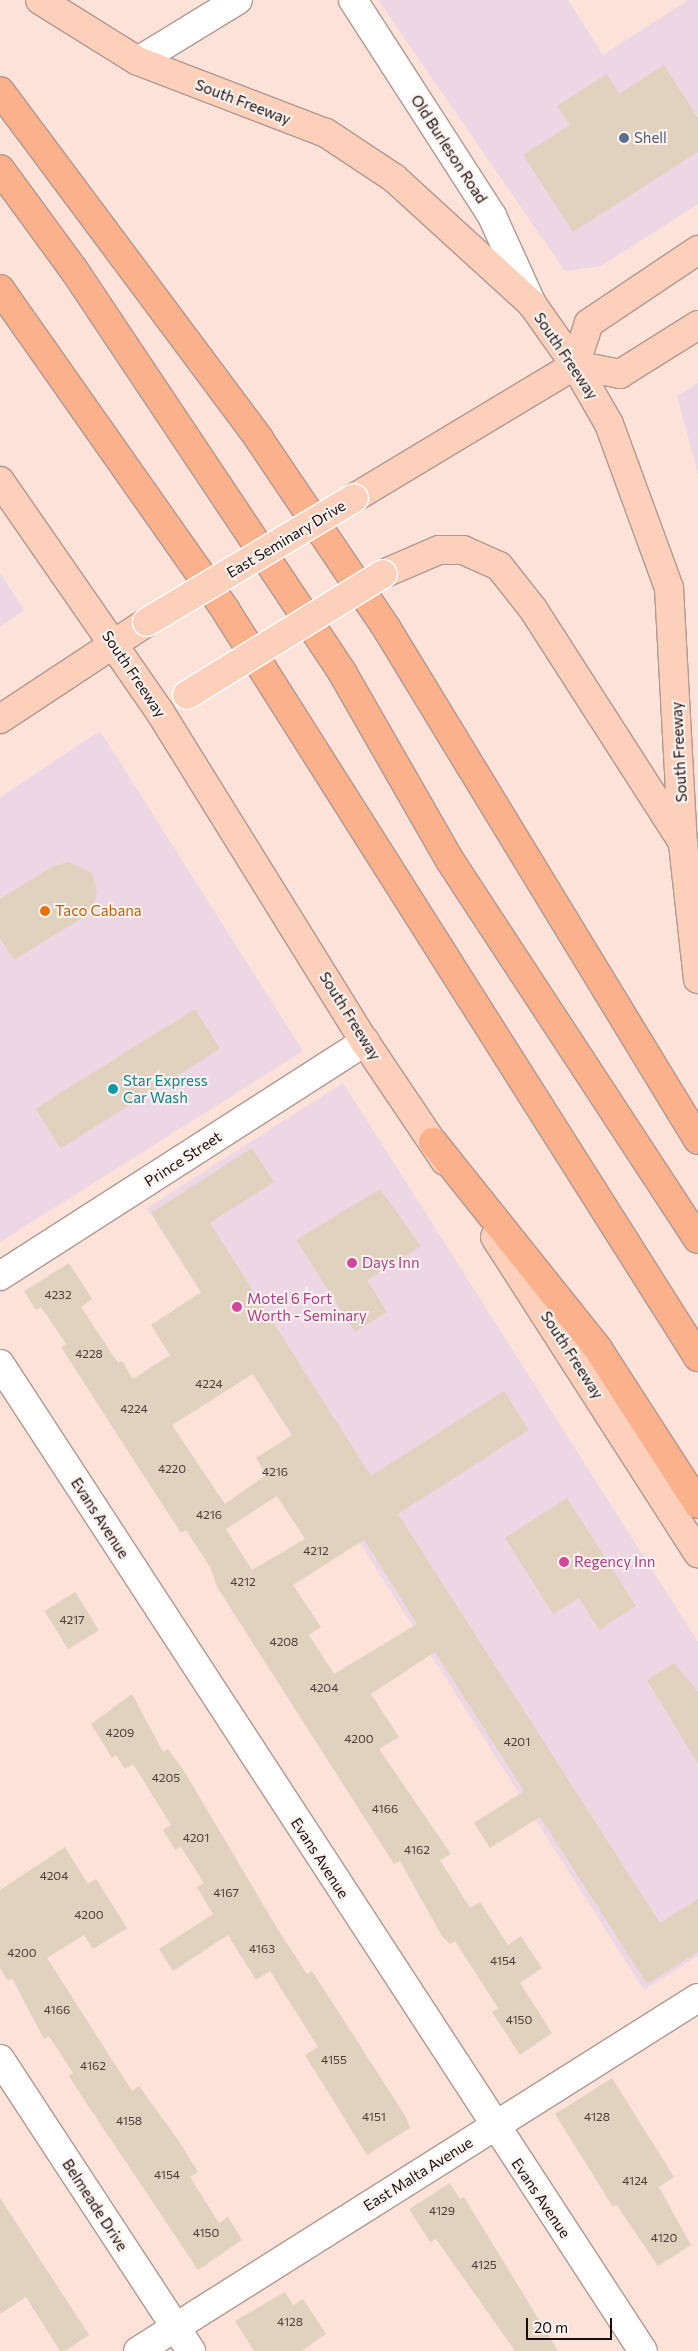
<!DOCTYPE html>
<html>
<head>
<meta charset="utf-8">
<style>
  body { margin:0 }
  #map { position:relative; width:698px; height:2351px; overflow:hidden; background:#fce2d9; font-family:Commissioner,sans-serif }
  div>[style] { position:absolute }
  .commercial>* { inset:0; background:#edd7e4 }
  .building>* { inset:0; background:#e1d2bf; transform-origin:0 0 }
  .roads { filter:drop-shadow(1px 0 #b09991) drop-shadow(-1px 0 #b09991) drop-shadow(0 1px #b09991) drop-shadow(0 -1px #b09991) }
  .minor>* { height:28px; margin:-14px; padding:0 14px; transform-origin:14px; border-radius:14px; background:#fff }
  .major>* { height:28px; margin:-14px; padding:0 14px; transform-origin:14px; border-radius:14px; background:#fcd0ba }
  .highway>* { height:28px; margin:-14px; padding:0 14px; transform-origin:14px; border-radius:14px; background:#fab18c }
  .bridges { filter:drop-shadow(1px 0 #fff) drop-shadow(-1px 0 #fff) drop-shadow(0 1px #fff) drop-shadow(0 -1px #fff) }
  .major-bridge>* { height:28px; margin:-14px; padding:0 14px; transform-origin:14px; border-radius:14px; background:#fcd0ba }
  .dots>* { width:14px; height:14px; translate:-50% -50%; box-sizing:border-box; border:2px solid #fef3f0; border-radius:50% }
  span { translate:-50% -50%; white-space:nowrap; text-align:center; line-height:1.15; -webkit-text-stroke:4px #fef3f0; paint-order:stroke }
  .number-label { font-size:12px; color:#4a4039 }
  .number-label span { -webkit-text-stroke-width:0 }
  .street-label { font-size:15px; color:#170f0c }
  .service-label { font-size:15px; color:#4e5e75 }
  .left { translate:0 -50%; text-align:left }
  .food-label { font-size:15px; color:#c56008 }
  .culture-label { font-size:15px; color:#0d838f }
  .hotel-label { font-size:15px; color:#b23c85 }
  .scale { position:absolute; left:526px; top:2318px; width:86px; height:22px; box-sizing:border-box; border:2px solid #170f0c; border-top:0; padding-left:6px; font-size:15px; line-height:18px; white-space:nowrap; color:#170f0c; -webkit-text-stroke:4px #fef3f0; paint-order:stroke }
</style>
</head>
<body>
<div id="map">
  <div class="commercial">
    <i style="clip-path:polygon(378px 0,568px 0,603px 55px,688px 0,698px 0,698px 204px,601px 266px,565px 271px)"></i>
    <i style="clip-path:polygon(698px 383px,698px 474px,677px 396px)"></i>
    <i style="clip-path:polygon(0 573px,24px 610px,0 627px)"></i>
    <i style="clip-path:polygon(100px 731px,303px 1051px,0 1242px,0 797px)"></i>
    <i style="clip-path:polygon(343px 1083px,698px 1642px,698px 1956px,644px 1990px,147px 1208px)"></i>
  </div>
  <div class="building">
    <i style="clip-path:polygon(664px 65px,698px 118px,698px 152px,573px 232px,523px 155px,570px 125px,557px 106px,607px 74px,619px 94px)"></i>
    <i style="clip-path:polygon(69px 862px,92px 873px,97px 891px,94px 906px,84px 917px,14px 960px,0 938px,0 899px,53px 866px)"></i>
    <i style="left:195px;top:1009px;width:47px;height:188px;rotate:58deg"></i>
    <i style="clip-path:polygon(evenodd,252px 1148px,274px 1182px,210px 1223px,371px 1476px,504px 1391px,529px 1430px,398px 1514px,660px 1923px,698px 1899px,698px 1952px,647px 1984px,540px 1817px,490px 1848px,474px 1823px,524px 1791px,435px 1652px,371px 1694px,399px 1737px,379px 1749px,451px 1854px,440px 1860px,470px 1908px,480px 1902px,508px 1945px,521px 1936px,542px 1968px,520px 1983px,552px 2033px,520px 2055px,492px 2012px,498px 2008px,455px 1941px,450px 1944px,442px 1936px,400px 1861px,394px 1864px,217px 1587px,210px 1567px,186px 1530px,181px 1533px,120px 1439px,61px 1347px,66px 1344px,41px 1307px,36px 1310px,24px 1291px,69px 1263px,92px 1299px,81px 1307px,118px 1363px,122px 1361px,133px 1379px,170px 1355px,151px 1325px,201px 1292px,151px 1213px,252px 1148px,253px 1374px,292px 1435px,256px 1458px,266px 1475px,225px 1504px,172px 1425px,253px 1374px,252px 1148px,277px 1496px,305px 1539px,252px 1570px,226px 1529px,277px 1496px,252px 1148px,364px 1540px,417px 1624px,334px 1674px,309px 1635px,321px 1627px,293px 1585px,364px 1540px)"></i>
    <i style="clip-path:polygon(380px 1189px,421px 1246px,367px 1280px,387px 1312px,355px 1332px,296px 1240px)"></i>
    <i style="clip-path:polygon(567px 1498px,636px 1606px,599px 1630px,579px 1598px,553px 1614px,505px 1538px)"></i>
    <i style="left:75px;top:1592px;width:45px;height:36px;rotate:58deg"></i>
    <i style="clip-path:polygon(674px 1663px,698px 1692px,698px 1764px,647px 1680px)"></i>
    <i style="clip-path:polygon(132px 1694px,163px 1752px,168px 1749px,184px 1771px,280px 1933px,307px 1974px,312px 1971px,406px 2117px,410px 2128px,367px 2155px,305px 2055px,318px 2047px,270px 1971px,256px 1980px,228px 1935px,173px 1971px,159px 1949px,213px 1914px,197px 1887px,204px 1883px,181px 1847px,175px 1850px,163px 1830px,171px 1825px,133px 1764px,125px 1769px,116px 1755px,112px 1758px,91px 1724px)"></i>
    <i style="clip-path:polygon(65px 1847px,88px 1884px,96px 1879px,127px 1928px,93px 1949px,84px 1935px,47px 1958px,132px 2091px,139px 2086px,178px 2140px,198px 2172px,190px 2177px,219px 2223px,228px 2217px,242px 2240px,198px 2270px,81px 2095px,69px 2076px,73px 2073px,49px 2036px,44px 2039px,12px 1978px,8px 1981px,0 1968px,0 1890px)"></i>
    <i style="clip-path:polygon(612px 2078px,674px 2177px,659px 2187px,691px 2245px,658px 2266px,616px 2204px,613px 2207px,555px 2114px)"></i>
    <i style="clip-path:polygon(450px 2183px,460px 2199px,464px 2197px,558px 2351px,515px 2351px,436px 2239px,430px 2242px,409px 2209px)"></i>
    <i style="clip-path:polygon(0 2198px,89px 2335px,65px 2351px,60px 2351px,26px 2297px,0 2314px)"></i>
    <i style="clip-path:polygon(285px 2292px,293px 2305px,303px 2299px,326px 2334px,302px 2351px,254px 2351px,235px 2321px)"></i>
  </div>
  <div class="roads">
    <div class="minor">
      <i style="left:353px;top:0;width:257px;rotate:57.2deg"></i>
      <i style="left:492px;top:216px;width:97px;rotate:65.6deg"></i>
      <i style="left:138px;top:61px;width:117px;rotate:-31.4deg"></i>
      <i style="left:0;top:1276px;width:434px;rotate:-32.7deg"></i>
      <i style="left:0;top:1364px;width:1178px;rotate:56.92deg"></i>
      <i style="left:0;top:2059px;width:349px;rotate:56.8deg"></i>
      <i style="left:138px;top:2351px;width:662px;rotate:-32.23deg"></i>
    </div>
    <div class="major">
      <i style="left:40px;top:0;width:115px;rotate:31.9deg"></i>
      <i style="left:138px;top:61px;width:201px;rotate:21deg"></i>
      <i style="left:326px;top:133px;width:82px;rotate:33.5deg"></i>
      <i style="left:394px;top:178px;width:187px;rotate:42.4deg"></i>
      <i style="left:532px;top:304px;width:75px;rotate:54.8deg"></i>
      <i style="left:575px;top:365px;width:68px;rotate:60deg"></i>
      <i style="left:609px;top:424px;width:175px;rotate:69.9deg"></i>
      <i style="left:669px;top:588px;width:256px;rotate:86.9deg"></i>
      <i style="left:683px;top:844px;width:136px;rotate:83.7deg"></i>
      <i style="left:575px;top:365px;width:46px;rotate:11.3deg"></i>
      <i style="left:620px;top:374px;width:92px;rotate:-32.1deg"></i>
      <i style="left:0;top:481px;width:281px;rotate:55.3deg"></i>
      <i style="left:160px;top:712px;width:388px;rotate:58.2deg"></i>
      <i style="left:365px;top:1042px;width:143px;rotate:56.1deg"></i>
      <i style="left:354px;top:498px;width:258px;rotate:-31deg"></i>
      <i style="left:575px;top:365px;width:44px;rotate:-71.6deg"></i>
      <i style="left:589px;top:323px;width:131px;rotate:-33.8deg"></i>
      <i style="left:383px;top:574px;width:61px;rotate:-23.2deg"></i>
      <i style="left:439px;top:550px;width:24px"></i>
      <i style="left:463px;top:550px;width:39px;rotate:24deg"></i>
      <i style="left:499px;top:566px;width:55px;rotate:51.7deg"></i>
      <i style="left:533px;top:609px;width:278px;rotate:57.3deg"></i>
      <i style="left:0;top:719px;width:176px;rotate:-33.4deg"></i>
      <i style="left:495px;top:1237px;width:376px;rotate:57.3deg"></i>
    </div>
    <div class="highway">
      <i style="left:0;top:91px;width:434px;rotate:53.3deg"></i>
      <i style="left:259px;top:439px;width:229px;rotate:56deg"></i>
      <i style="left:387px;top:629px;width:598px;rotate:58.67deg"></i>
      <i style="left:0;top:169px;width:125px;rotate:53.8deg"></i>
      <i style="left:74px;top:270px;width:483px;rotate:56.3deg"></i>
      <i style="left:342px;top:672px;width:215px;rotate:60.2deg"></i>
      <i style="left:449px;top:859px;width:454px;rotate:56.8deg"></i>
      <i style="left:0;top:289px;width:393px;rotate:54.9deg"></i>
      <i style="left:226px;top:611px;width:883px;rotate:57.68deg"></i>
      <i style="left:433px;top:1142px;width:265px;rotate:51.4deg"></i>
      <i style="left:598px;top:1349px;width:184px;rotate:57.2deg"></i>
    </div>
  </div>
  <div class="bridges">
    <div class="major-bridge">
      <i style="left:147px;top:622px;width:241px;rotate:-30.9deg"></i>
      <i style="left:187px;top:695px;width:230px;rotate:-31.7deg"></i>
    </div>
  </div>
  <div class="dots">
    <i style="left:624px;top:138px;background:#5c6f8a"></i>
    <i style="left:45px;top:911px;background:#e8710a"></i>
    <i style="left:113px;top:1089px;background:#0f9aa8"></i>
    <i style="left:352px;top:1263px;background:#d1479c"></i>
    <i style="left:237px;top:1307px;background:#d1479c"></i>
    <i style="left:564px;top:1562px;background:#d1479c"></i>
  </div>
  <div class="number-label">
    <span style="left:58px;top:1295px">4232</span>
    <span style="left:89px;top:1354px">4228</span>
    <span style="left:209px;top:1384px">4224</span>
    <span style="left:134px;top:1409px">4224</span>
    <span style="left:172px;top:1469px">4220</span>
    <span style="left:275px;top:1472px">4216</span>
    <span style="left:209px;top:1515px">4216</span>
    <span style="left:316px;top:1551px">4212</span>
    <span style="left:243px;top:1582px">4212</span>
    <span style="left:72px;top:1620px">4217</span>
    <span style="left:284px;top:1642px">4208</span>
    <span style="left:324px;top:1688px">4204</span>
    <span style="left:120px;top:1733px">4209</span>
    <span style="left:359px;top:1739px">4200</span>
    <span style="left:517px;top:1742px">4201</span>
    <span style="left:166px;top:1778px">4205</span>
    <span style="left:385px;top:1809px">4166</span>
    <span style="left:196px;top:1838px">4201</span>
    <span style="left:417px;top:1850px">4162</span>
    <span style="left:54px;top:1876px">4204</span>
    <span style="left:226px;top:1893px">4167</span>
    <span style="left:89px;top:1915px">4200</span>
    <span style="left:262px;top:1949px">4163</span>
    <span style="left:22px;top:1953px">4200</span>
    <span style="left:503px;top:1961px">4154</span>
    <span style="left:57px;top:2010px">4166</span>
    <span style="left:519px;top:2020px">4150</span>
    <span style="left:334px;top:2060px">4155</span>
    <span style="left:93px;top:2066px">4162</span>
    <span style="left:374px;top:2117px">4151</span>
    <span style="left:597px;top:2117px">4128</span>
    <span style="left:129px;top:2121px">4158</span>
    <span style="left:167px;top:2175px">4154</span>
    <span style="left:635px;top:2181px">4124</span>
    <span style="left:442px;top:2211px">4129</span>
    <span style="left:206px;top:2233px">4150</span>
    <span style="left:664px;top:2238px">4120</span>
    <span style="left:484px;top:2265px">4125</span>
    <span style="left:290px;top:2322px">4128</span>
  </div>
  <div class="street-label">
    <span style="left:243px;top:102px;rotate:21deg">South Freeway</span>
    <span style="left:449px;top:149px;rotate:57deg">Old Burleson Road</span>
    <span style="left:566px;top:356px;rotate:56deg">South Freeway</span>
    <span style="left:286px;top:539px;rotate:-31deg">East Seminary Drive</span>
    <span style="left:134px;top:674px;rotate:56deg">South Freeway</span>
    <span style="left:679px;top:752px;rotate:-93deg">South Freeway</span>
    <span style="left:350px;top:1016px;rotate:58deg">South Freeway</span>
    <span style="left:183px;top:1159px;rotate:-33deg">Prince Street</span>
    <span style="left:572px;top:1355px;rotate:57deg">South Freeway</span>
    <span style="left:100px;top:1518px;rotate:57deg">Evans Avenue</span>
    <span style="left:320px;top:1858px;rotate:57deg">Evans Avenue</span>
    <span style="left:418px;top:2174px;rotate:-32deg">East Malta Avenue</span>
    <span style="left:541px;top:2198px;rotate:56deg">Evans Avenue</span>
    <span style="left:95px;top:2205px;rotate:57deg">Belmeade Drive</span>
  </div>
  <div class="service-label">
    <span class="left" style="left:634px;top:138px">Shell</span>
  </div>
  <div class="food-label">
    <span class="left" style="left:55px;top:911px">Taco Cabana</span>
  </div>
  <div class="culture-label">
    <span class="left" style="left:123px;top:1089px">Star Express<br>Car Wash</span>
  </div>
  <div class="hotel-label">
    <span class="left" style="left:362px;top:1263px">Days Inn</span>
    <span class="left" style="left:247px;top:1307px">Motel 6 Fort<br>Worth - Seminary</span>
    <span class="left" style="left:574px;top:1562px">Regency Inn</span>
  </div>
  <div class="scale">20 m</div>
</div>
</body>
</html>
